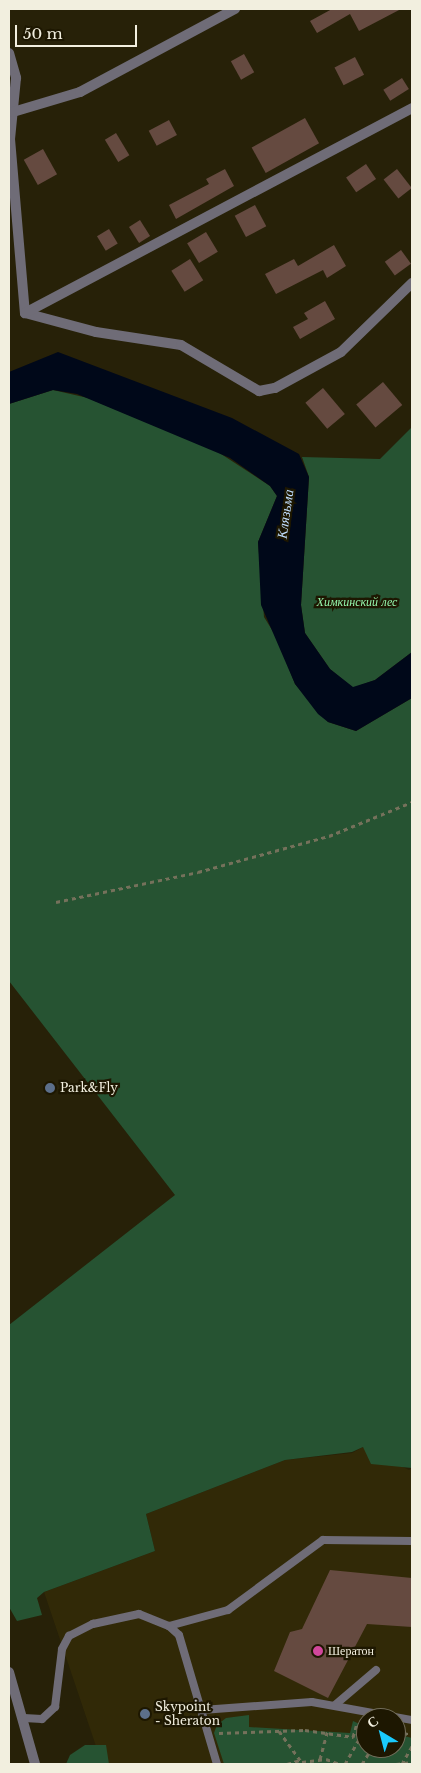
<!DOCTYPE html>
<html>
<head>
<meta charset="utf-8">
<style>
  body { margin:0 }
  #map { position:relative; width:421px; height:1773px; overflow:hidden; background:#272108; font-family:"Libre Baskerville",serif }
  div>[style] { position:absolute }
  .built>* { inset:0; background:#312907 }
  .green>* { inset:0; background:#265332 }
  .water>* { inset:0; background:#000819 }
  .building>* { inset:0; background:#654a40; transform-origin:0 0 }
  .path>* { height:3px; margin-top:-1.5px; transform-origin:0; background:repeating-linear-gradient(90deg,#75715b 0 4px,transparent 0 8px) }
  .lane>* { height:8px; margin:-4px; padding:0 4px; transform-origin:4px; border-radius:4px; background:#6f6c77 }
  .street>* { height:10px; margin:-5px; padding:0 5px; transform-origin:5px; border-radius:5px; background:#6f6c77 }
  .dots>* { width:14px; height:14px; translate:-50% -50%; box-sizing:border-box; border:2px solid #1d1701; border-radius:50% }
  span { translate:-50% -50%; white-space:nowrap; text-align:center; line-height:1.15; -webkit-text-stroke:4.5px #1d1701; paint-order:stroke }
  .park-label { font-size:12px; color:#93f4ab; font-style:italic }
  .poi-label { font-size:12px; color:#f2efdf }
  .left { translate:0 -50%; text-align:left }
  .water-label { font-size:14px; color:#c0deff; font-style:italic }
  .frame { position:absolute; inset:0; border:10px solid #f2efdf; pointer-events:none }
  .north { position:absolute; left:356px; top:1708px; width:50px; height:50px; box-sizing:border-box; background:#1d1701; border:1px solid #726d5a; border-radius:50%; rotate:323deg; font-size:14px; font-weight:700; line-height:20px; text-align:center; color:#f2efdf }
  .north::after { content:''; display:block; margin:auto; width:18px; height:22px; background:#1acafc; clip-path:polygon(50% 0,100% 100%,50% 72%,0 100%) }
  .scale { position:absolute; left:15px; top:25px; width:122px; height:22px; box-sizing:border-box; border:2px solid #f2efdf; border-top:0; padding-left:6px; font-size:15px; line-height:18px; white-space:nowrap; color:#f2efdf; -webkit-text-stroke:4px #1d1701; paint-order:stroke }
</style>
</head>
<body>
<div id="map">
  <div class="built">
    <i style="clip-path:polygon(evenodd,363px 1447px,409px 1470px,412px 1468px,412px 1764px,102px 1764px,44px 1592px,155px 1551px,146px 1514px,285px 1460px,352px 1453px,363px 1447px,366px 1718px,396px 1718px,396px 1748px,366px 1748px,366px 1718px)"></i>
  </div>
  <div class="green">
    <i style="clip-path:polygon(53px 390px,88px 398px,218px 452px,270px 486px,277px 496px,258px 542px,264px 617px,277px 638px,295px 684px,328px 722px,356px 731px,412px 698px,412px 1468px,371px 1464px,363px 1447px,352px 1452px,285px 1460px,146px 1514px,155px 1551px,44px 1592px,37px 1598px,42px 1615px,17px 1621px,9px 1607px,9px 1325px,175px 1195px,9px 981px,9px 404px)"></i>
    <i style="clip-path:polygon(412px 427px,412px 652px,375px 680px,353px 688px,330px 669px,305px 633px,301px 605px,309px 477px,302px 457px,380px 459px)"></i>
    <i style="clip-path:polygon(249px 1715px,249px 1727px,350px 1733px,353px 1721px,366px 1727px,366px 1748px,396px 1748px,396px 1734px,412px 1738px,412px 1764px,224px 1764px,214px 1733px,217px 1725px,226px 1718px)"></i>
    <i style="clip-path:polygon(85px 1745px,106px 1745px,109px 1764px,66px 1764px,70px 1755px)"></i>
  </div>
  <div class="water">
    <i style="clip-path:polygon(58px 352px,232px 418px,299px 454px,309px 477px,301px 605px,305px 633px,330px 669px,353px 687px,375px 680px,412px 652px,412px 698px,356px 731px,328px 722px,318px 714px,295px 684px,261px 605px,258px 542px,277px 496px,270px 486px,230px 458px,77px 394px,53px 390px,9px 404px,9px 372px)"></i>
  </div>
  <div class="building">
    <i style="clip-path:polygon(332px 9px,401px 9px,359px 31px,350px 14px,317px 33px,310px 21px)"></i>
    <i style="left:244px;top:54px;width:21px;height:15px;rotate:61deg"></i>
    <i style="left:355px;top:57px;width:20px;height:23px;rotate:63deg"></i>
    <i style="left:402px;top:78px;width:13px;height:22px;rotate:58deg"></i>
    <i style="left:305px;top:118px;width:29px;height:61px;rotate:61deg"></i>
    <i style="left:169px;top:120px;width:17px;height:23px;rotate:62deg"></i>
    <i style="left:116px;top:133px;width:26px;height:13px;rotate:59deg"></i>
    <i style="left:43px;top:149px;width:29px;height:22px;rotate:61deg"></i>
    <i style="left:366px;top:164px;width:18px;height:24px;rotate:56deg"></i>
    <i style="clip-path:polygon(225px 169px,234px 186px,176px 219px,169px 205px,209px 184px,206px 179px)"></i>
    <i style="left:397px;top:169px;width:24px;height:17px;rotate:52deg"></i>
    <i style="left:255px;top:205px;width:24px;height:23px;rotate:62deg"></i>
    <i style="left:140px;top:220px;width:19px;height:13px;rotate:58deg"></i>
    <i style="left:109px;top:229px;width:17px;height:14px;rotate:59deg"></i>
    <i style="left:206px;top:232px;width:23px;height:22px;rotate:59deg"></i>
    <i style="clip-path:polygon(334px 245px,346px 266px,327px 278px,323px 270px,276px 294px,265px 274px,294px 259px,298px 266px)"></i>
    <i style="left:401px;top:250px;width:17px;height:20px;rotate:54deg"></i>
    <i style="left:190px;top:259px;width:25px;height:22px;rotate:58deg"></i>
    <i style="clip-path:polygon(325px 301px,335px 319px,300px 339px,293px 327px,308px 319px,304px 313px)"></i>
    <i style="left:383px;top:382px;width:30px;height:35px;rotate:50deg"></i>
    <i style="left:323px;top:388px;width:34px;height:23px;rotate:50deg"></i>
    <i style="clip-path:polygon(330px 1570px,412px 1578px,412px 1627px,367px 1624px,328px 1698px,274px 1671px,290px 1632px,302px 1629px)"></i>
  </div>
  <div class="path">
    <i style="left:56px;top:902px;width:145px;rotate:-11.9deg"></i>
    <i style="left:198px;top:872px;width:136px;rotate:-15.4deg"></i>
    <i style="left:329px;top:836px;width:90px;rotate:-22.3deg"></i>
    <i style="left:279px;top:1731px;width:36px;rotate:54deg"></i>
    <i style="left:396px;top:1731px;width:16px;rotate:14deg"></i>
    <i style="left:219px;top:1733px;width:86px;rotate:-2deg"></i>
    <i style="left:305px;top:1730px;width:49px;rotate:8.3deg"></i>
    <i style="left:353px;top:1737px;width:15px;rotate:-74deg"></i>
    <i style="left:320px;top:1759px;width:28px;rotate:-75deg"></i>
    <i style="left:302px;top:1762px;width:24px;rotate:-7deg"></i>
    <i style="left:326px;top:1759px;width:15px;rotate:20deg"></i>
    <i style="left:287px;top:1764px;width:14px;rotate:-17deg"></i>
    <i style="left:345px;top:1764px;width:43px;rotate:-60.4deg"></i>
    <i style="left:362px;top:1764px;width:19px;rotate:-58deg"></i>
    <i style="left:396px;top:1764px;width:16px;rotate:-7deg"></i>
    <i style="left:402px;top:1764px;width:21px;rotate:-61deg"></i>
  </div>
  <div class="lane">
    <i style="left:169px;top:1626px;width:61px;rotate:-15.2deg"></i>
    <i style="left:228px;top:1610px;width:118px;rotate:-36.4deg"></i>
    <i style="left:323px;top:1540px;width:89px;rotate:0.6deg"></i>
    <i style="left:335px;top:1705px;width:54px;rotate:-40.5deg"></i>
    <i style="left:202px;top:1710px;width:110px;rotate:-4.2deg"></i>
    <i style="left:312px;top:1702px;width:102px;rotate:10.2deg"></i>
    <i style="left:24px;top:1718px;width:18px;rotate:3deg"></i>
    <i style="left:42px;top:1719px;width:18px;rotate:-43deg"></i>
    <i style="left:55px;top:1707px;width:58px;rotate:-83.1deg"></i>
    <i style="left:62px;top:1649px;width:15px;rotate:-62deg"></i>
    <i style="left:69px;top:1636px;width:27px;rotate:-27deg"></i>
    <i style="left:93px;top:1624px;width:47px;rotate:-12.3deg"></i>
    <i style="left:139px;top:1614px;width:32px;rotate:22deg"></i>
    <i style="left:169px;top:1626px;width:13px;rotate:42deg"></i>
    <i style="left:179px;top:1635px;width:134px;rotate:73.6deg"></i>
  </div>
  <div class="street">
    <i style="left:9px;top:53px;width:26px;rotate:74deg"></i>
    <i style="left:16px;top:78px;width:61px;rotate:95.6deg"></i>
    <i style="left:10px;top:139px;width:175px;rotate:85.1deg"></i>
    <i style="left:13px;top:112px;width:70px;rotate:-16.6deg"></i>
    <i style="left:80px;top:92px;width:176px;rotate:-28.2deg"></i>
    <i style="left:25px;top:313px;width:73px;rotate:15deg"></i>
    <i style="left:96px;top:332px;width:86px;rotate:8.7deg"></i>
    <i style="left:181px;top:345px;width:91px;rotate:30.5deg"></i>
    <i style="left:259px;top:391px;width:16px;rotate:-11deg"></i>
    <i style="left:275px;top:388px;width:75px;rotate:-28.6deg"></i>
    <i style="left:341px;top:352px;width:99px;rotate:-44.2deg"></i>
    <i style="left:25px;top:313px;width:438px;rotate:-27.9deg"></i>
    <i style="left:9px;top:1672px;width:96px;rotate:74.2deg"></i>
  </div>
  <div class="dots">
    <i style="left:50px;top:1088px;background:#5c6f8a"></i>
    <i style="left:318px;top:1651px;background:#d1479c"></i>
    <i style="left:145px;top:1714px;background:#5c6f8a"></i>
  </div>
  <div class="park-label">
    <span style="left:357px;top:602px">Химкинский лес</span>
  </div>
  <div class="poi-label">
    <span class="left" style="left:60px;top:1088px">Park&amp;Fly</span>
    <span class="left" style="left:328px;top:1651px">Шератон</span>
    <span class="left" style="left:155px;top:1714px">Skypoint<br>- Sheraton</span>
  </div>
  <div class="water-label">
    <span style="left:285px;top:514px;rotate:-82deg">Клязьма</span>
  </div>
  <div class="frame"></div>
  <div class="north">С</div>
  <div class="scale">50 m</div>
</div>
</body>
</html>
